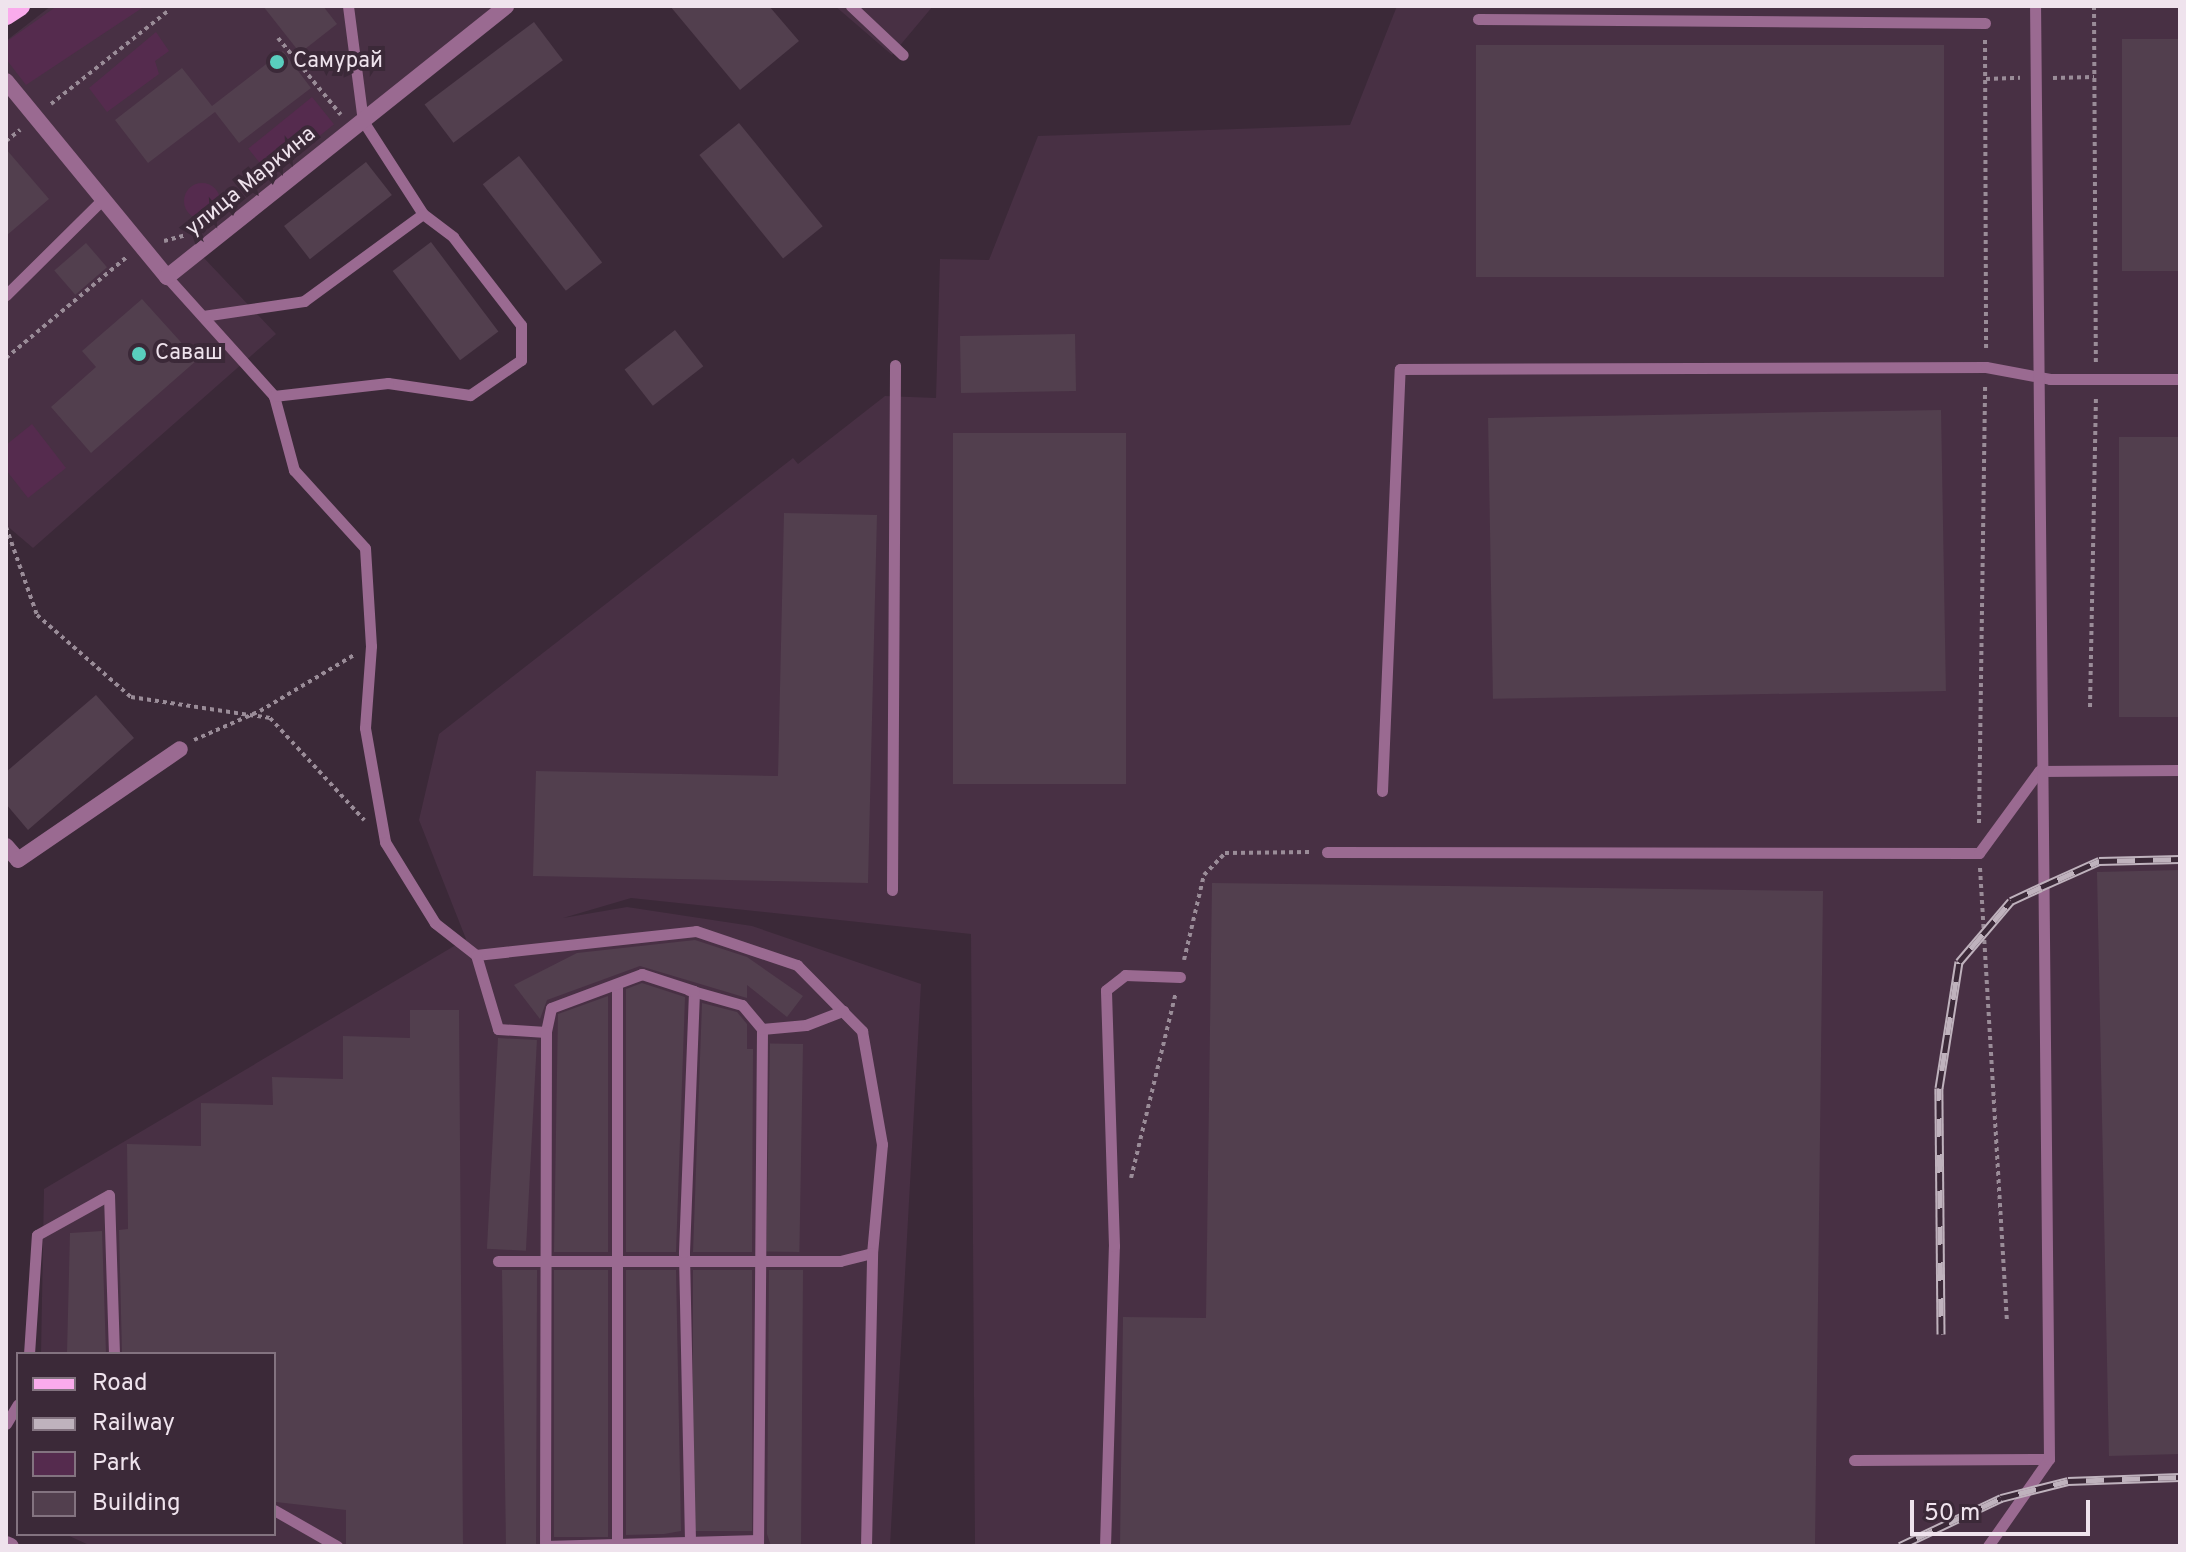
<!DOCTYPE html>
<html>
<head>
<meta charset="utf-8">
<style>
  body { margin:0 }
  #map { position:relative; width:2186px; height:1552px; overflow:hidden; background:#3b2938; font-family:Overpass,sans-serif }
  div>[style] { position:absolute }
  .built>* { inset:0; background:#483044 }
  .green>* { inset:0; background:#552b4e; transform-origin:0 0 }
  .round { border-radius:50% }
  .building>* { inset:0; background:#523f4e; transform-origin:0 0 }
  .path>* { height:4px; margin-top:-2px; transform-origin:0; background:repeating-linear-gradient(90deg,#9a8c98 0 4px,transparent 0 8px) }
  .lane>* { height:11px; margin:-5.5px; padding:0 5.5px; transform-origin:5.5px; border-radius:5.5px; background:#9a6a91 }
  .street>* { height:16px; margin:-8px; padding:0 8px; transform-origin:8px; border-radius:8px; background:#9a6a91 }
  .primary>* { height:20px; margin:-10px; padding:0 10px; transform-origin:10px; border-radius:10px; background:#faabec }
  .rail>* { height:9px; margin-top:-4.5px; transform-origin:0; background:repeating-linear-gradient(90deg,#3b2938 0 18px,#bfb2bd 0 36px); box-sizing:border-box; border-block:2px solid #bfb2bd }
  .dots>* { width:22px; height:22px; translate:-50% -50%; box-sizing:border-box; border:4px solid #3b2938; border-radius:50% }
  span { translate:-50% -50%; white-space:nowrap; text-align:center; line-height:1.15; -webkit-text-stroke:8px #3b2938; paint-order:stroke }
  .poi-label { font-size:22px; color:#efe3ed }
  .left { translate:0 -50%; text-align:left }
  .street-label { font-size:22px; color:#efe3ed }
  .frame { position:absolute; inset:0; border:8px solid #efe3ed; pointer-events:none }
  .legend { position:absolute; left:16px; top:1352px; width:260px; height:184px; box-sizing:border-box; background:#3b2938; border:2px solid #837380; margin:0; padding:10px 14px; list-style:none; font-size:24px; color:#efe3ed }
  .legend li { display:flex; align-items:center; gap:16px; height:40px }
  .legend b { width:40px; border:2px solid #837380 }
  .scale { position:absolute; left:1910px; top:1500px; width:180px; height:36px; box-sizing:border-box; border:4px solid #efe3ed; border-top:0; padding-left:10px; font-size:24px; line-height:28px; white-space:nowrap; color:#efe3ed; -webkit-text-stroke:6px #3b2938; paint-order:stroke }
</style>
</head>
<body>
<div id="map">
  <div class="built">
    <i style="clip-path:polygon(51px 6px,516px 6px,204px 258px,276px 334px,33px 548px,6px 525px,6px 41px)"></i>
    <i style="clip-path:polygon(835px 6px,933px 6px,892px 55px)"></i>
    <i style="clip-path:polygon(1397px 6px,2180px 6px,2180px 1546px,975px 1546px,971px 934px,631px 898px,563px 918px,627px 907px,752px 926px,921px 984px,890px 1546px,91px 1546px,65px 1534px,274px 1534px,274px 1354px,41px 1354px,44px 1189px,466px 939px,419px 820px,439px 734px,793px 458px,798px 464px,885px 396px,936px 398px,940px 259px,989px 260px,1038px 136px,1350px 125px)"></i>
  </div>
  <div class="green">
    <i style="clip-path:polygon(57px 6px,145px 6px,26px 85px,6px 59px,6px 42px)"></i>
    <i style="clip-path:polygon(156px 32px,169px 51px,155px 61px,159px 74px,107px 112px,89px 88px)"></i>
    <i style="left:312px;top:97px;width:35px;height:82px;rotate:51deg"></i>
    <i class="round" style="left:184px;top:183px;width:36px;height:36px"></i>
    <i style="clip-path:polygon(32px 424px,66px 468px,28px 498px,6px 470px,6px 445px)"></i>
  </div>
  <div class="building">
    <i style="clip-path:polygon(263px 6px,323px 6px,337px 24px,300px 53px)"></i>
    <i style="clip-path:polygon(670px 6px,769px 6px,799px 41px,740px 90px)"></i>
    <i style="left:534px;top:22px;width:48px;height:137px;rotate:53deg"></i>
    <i style="left:2180px;top:39px;width:232px;height:58px;rotate:90deg"></i>
    <i style="left:1944px;top:45px;width:232px;height:468px;rotate:90deg"></i>
    <i style="clip-path:polygon(283px 51px,311px 88px,239px 143px,215px 112px,148px 163px,115px 120px,182px 68px,212px 106px)"></i>
    <i style="left:739px;top:123px;width:133px;height:51px;rotate:51deg"></i>
    <i style="clip-path:polygon(6px 149px,49px 199px,6px 236px)"></i>
    <i style="left:519px;top:156px;width:135px;height:46px;rotate:52deg"></i>
    <i style="left:366px;top:162px;width:42px;height:104px;rotate:52deg"></i>
    <i style="left:431px;top:242px;width:112px;height:48px;rotate:53deg"></i>
    <i style="left:86px;top:243px;width:32px;height:42px;rotate:49deg"></i>
    <i style="clip-path:polygon(142px 299px,197px 360px,91px 453px,51px 407px,96px 367px,82px 351px)"></i>
    <i style="left:675px;top:330px;width:46px;height:64px;rotate:52deg"></i>
    <i style="left:1075px;top:334px;width:57px;height:115px;rotate:89deg"></i>
    <i style="left:1941px;top:410px;width:281px;height:453px;rotate:89deg"></i>
    <i style="left:953px;top:433px;width:173px;height:351px"></i>
    <i style="left:2180px;top:437px;width:280px;height:61px;rotate:90deg"></i>
    <i style="clip-path:polygon(784px 513px,877px 515px,868px 883px,533px 876px,536px 771px,778px 776px)"></i>
    <i style="clip-path:polygon(96px 695px,134px 738px,28px 830px,6px 804px,6px 772px)"></i>
    <i style="clip-path:polygon(2180px 870px,2180px 1454px,2109px 1456px,2097px 872px)"></i>
    <i style="clip-path:polygon(1212px 883px,1823px 891px,1815px 1546px,1120px 1546px,1123px 1317px,1206px 1318px)"></i>
    <i style="clip-path:polygon(695px 940px,747px 957px,803px 996px,787px 1017px,747px 985px,747px 998px,640px 966px,547px 1000px,540px 1019px,514px 985px,577px 953px)"></i>
    <i style="clip-path:polygon(642px 983px,685px 997px,676px 1252px,626px 1252px,626px 989px)"></i>
    <i style="clip-path:polygon(608px 996px,608px 1252px,554px 1252px,558px 1014px)"></i>
    <i style="clip-path:polygon(702px 1003px,737px 1012px,747px 1024px,747px 1049px,753px 1049px,752px 1252px,693px 1252px)"></i>
    <i style="clip-path:polygon(410px 1010px,459px 1010px,463px 1546px,346px 1546px,346px 1510px,276px 1502px,274px 1354px,122px 1354px,119px 1230px,128px 1229px,127px 1144px,201px 1146px,201px 1103px,273px 1105px,272px 1077px,343px 1079px,343px 1036px,410px 1038px)"></i>
    <i style="left:498px;top:1038px;width:39px;height:211px;rotate:3deg"></i>
    <i style="left:803px;top:1044px;width:208px;height:33px;rotate:91deg"></i>
    <i style="clip-path:polygon(102px 1231px,106px 1354px,67px 1354px,70px 1233px)"></i>
    <i style="clip-path:polygon(502px 1270px,537px 1270px,536px 1546px,506px 1546px)"></i>
    <i style="left:554px;top:1270px;width:54px;height:267px"></i>
    <i style="clip-path:polygon(626px 1270px,676px 1270px,681px 1531px,664px 1534px,626px 1535px)"></i>
    <i style="left:693px;top:1270px;width:59px;height:261px"></i>
    <i style="clip-path:polygon(769px 1270px,803px 1270px,801px 1546px,771px 1546px,767px 1534px)"></i>
  </div>
  <div class="path">
    <i style="left:2094px;top:6px;width:358px;rotate:89.7deg"></i>
    <i style="left:278px;top:38px;width:99px;rotate:50.7deg"></i>
    <i style="left:1985px;top:40px;width:311px;rotate:89.8deg"></i>
    <i style="left:2053px;top:78px;width:41px;rotate:-1.4deg"></i>
    <i style="left:1986px;top:79px;width:34px;rotate:-2deg"></i>
    <i style="left:51px;top:104px;width:149px;rotate:-38.5deg"></i>
    <i style="left:6px;top:141px;width:18px;rotate:-38deg"></i>
    <i style="left:164px;top:241px;width:23px;rotate:-15deg"></i>
    <i style="left:6px;top:358px;width:158px;rotate:-39.9deg"></i>
    <i style="left:6px;top:527px;width:93px;rotate:70.6deg"></i>
    <i style="left:37px;top:615px;width:125px;rotate:41.1deg"></i>
    <i style="left:131px;top:697px;width:141px;rotate:8.6deg"></i>
    <i style="left:270px;top:718px;width:139px;rotate:47.3deg"></i>
    <i style="left:2090px;top:707px;width:311px;rotate:-88.9deg"></i>
    <i style="left:194px;top:740px;width:72px;rotate:-23.7deg"></i>
    <i style="left:260px;top:711px;width:109px;rotate:-30.8deg"></i>
    <i style="left:1979px;top:823px;width:439px;rotate:-89.2deg"></i>
    <i style="left:1980px;top:868px;width:454px;rotate:86.6deg"></i>
    <i style="left:1184px;top:960px;width:87px;rotate:-76.8deg"></i>
    <i style="left:1204px;top:875px;width:30px;rotate:-46deg"></i>
    <i style="left:1225px;top:853px;width:85px;rotate:-0.7deg"></i>
    <i style="left:1131px;top:1178px;width:191px;rotate:-76.4deg"></i>
  </div>
  <div class="lane">
    <i style="left:348px;top:6px;width:116px;rotate:82.6deg"></i>
    <i style="left:363px;top:121px;width:111px;rotate:57.2deg"></i>
    <i style="left:851px;top:6px;width:71px;rotate:43.3deg"></i>
    <i style="left:1478px;top:19px;width:507px;rotate:0.45deg"></i>
    <i style="left:167px;top:277px;width:160px;rotate:48deg"></i>
    <i style="left:274px;top:396px;width:77px;rotate:74.9deg"></i>
    <i style="left:294px;top:470px;width:105px;rotate:47.7deg"></i>
    <i style="left:365px;top:548px;width:98px;rotate:86.5deg"></i>
    <i style="left:371px;top:646px;width:82px;rotate:94.2deg"></i>
    <i style="left:365px;top:728px;width:116px;rotate:80deg"></i>
    <i style="left:385px;top:842px;width:95px;rotate:58.3deg"></i>
    <i style="left:435px;top:923px;width:52px;rotate:38deg"></i>
    <i style="left:476px;top:955px;width:221px;rotate:-6.2deg"></i>
    <i style="left:696px;top:931px;width:107px;rotate:18.6deg"></i>
    <i style="left:797px;top:965px;width:93px;rotate:45.4deg"></i>
    <i style="left:862px;top:1031px;width:115px;rotate:80deg"></i>
    <i style="left:882px;top:1144px;width:109px;rotate:95.2deg"></i>
    <i style="left:872px;top:1253px;width:33px;rotate:166deg"></i>
    <i style="left:840px;top:1261px;width:342px;rotate:180deg"></i>
    <i style="left:6px;top:295px;width:132px;rotate:-44.7deg"></i>
    <i style="left:203px;top:316px;width:102px;rotate:-8.4deg"></i>
    <i style="left:304px;top:301px;width:147px;rotate:-36.2deg"></i>
    <i style="left:423px;top:214px;width:38px;rotate:37deg"></i>
    <i style="left:453px;top:237px;width:111px;rotate:52.3deg"></i>
    <i style="left:521px;top:325px;width:35px;rotate:90deg"></i>
    <i style="left:521px;top:360px;width:62px;rotate:145.5deg"></i>
    <i style="left:470px;top:395px;width:83px;rotate:-171.7deg"></i>
    <i style="left:388px;top:383px;width:115px;rotate:173.5deg"></i>
    <i style="left:1382px;top:791px;width:422px;rotate:-87.6deg"></i>
    <i style="left:1400px;top:369px;width:586px;rotate:-0.2deg"></i>
    <i style="left:1986px;top:367px;width:65px;rotate:10.6deg"></i>
    <i style="left:2050px;top:379px;width:130px"></i>
    <i style="left:1327px;top:852px;width:652px;rotate:0.09deg"></i>
    <i style="left:1979px;top:853px;width:102px;rotate:-53.8deg"></i>
    <i style="left:2039px;top:771px;width:141px;rotate:-0.4deg"></i>
    <i style="left:892px;top:890px;width:525px;rotate:-89.67deg"></i>
    <i style="left:476px;top:955px;width:77px;rotate:73.4deg"></i>
    <i style="left:498px;top:1029px;width:48px;rotate:3.6deg"></i>
    <i style="left:617px;top:986px;width:556px;rotate:90deg"></i>
    <i style="left:689px;top:990px;width:55px;rotate:15.8deg"></i>
    <i style="left:742px;top:1005px;width:31px;rotate:50deg"></i>
    <i style="left:762px;top:1029px;width:516px;rotate:90.44deg"></i>
    <i style="left:762px;top:1029px;width:44px;rotate:-5.2deg"></i>
    <i style="left:806px;top:1025px;width:40px;rotate:-21deg"></i>
    <i style="left:29px;top:1354px;width:119px;rotate:-86.2deg"></i>
    <i style="left:37px;top:1235px;width:82px;rotate:-29.1deg"></i>
    <i style="left:109px;top:1195px;width:159px;rotate:88.2deg"></i>
    <i style="left:6px;top:1424px;width:23px;rotate:-59deg"></i>
    <i style="left:1854px;top:1460px;width:195px;rotate:-0.3deg"></i>
    <i style="left:274px;top:1510px;width:73px;rotate:29.7deg"></i>
    <i style="left:690px;top:1541px;width:289px;rotate:-91.2deg"></i>
    <i style="left:684px;top:1252px;width:261px;rotate:-87.8deg"></i>
    <i style="left:694px;top:991px;width:55px;rotate:-161.9deg"></i>
    <i style="left:642px;top:974px;width:97px;rotate:159.5deg"></i>
    <i style="left:551px;top:1008px;width:25px;rotate:102deg"></i>
    <i style="left:546px;top:1032px;width:514px;rotate:90.11deg"></i>
    <i style="left:545px;top:1546px;width:213px;rotate:-1.6deg"></i>
    <i style="left:866px;top:1546px;width:293px;rotate:-88.8deg"></i>
    <i style="left:1105px;top:1546px;width:300px;rotate:-88.3deg"></i>
    <i style="left:1114px;top:1246px;width:256px;rotate:-91.8deg"></i>
    <i style="left:1106px;top:990px;width:24px;rotate:-38deg"></i>
    <i style="left:1125px;top:975px;width:55px;rotate:2.1deg"></i>
    <i style="left:1988px;top:1546px;width:106px;rotate:-55deg"></i>
    <i style="left:2049px;top:1459px;width:1453px;rotate:-90.55deg"></i>
  </div>
  <div class="street">
    <i style="left:6px;top:81px;width:254px;rotate:50.6deg"></i>
    <i style="left:167px;top:277px;width:434px;rotate:-38.6deg"></i>
    <i style="left:6px;top:846px;width:18px;rotate:49deg"></i>
    <i style="left:18px;top:860px;width:196px;rotate:-34.4deg"></i>
    <i style="left:6px;top:1544px;width:5px;rotate:22deg"></i>
  </div>
  <div class="primary">
    <i style="left:6px;top:15px;width:17px;rotate:-33deg"></i>
  </div>
  <div class="rail">
    <i style="left:1941px;top:1334px;width:246px;rotate:-90.5deg"></i>
    <i style="left:1939px;top:1088px;width:128px;rotate:-81deg"></i>
    <i style="left:1959px;top:962px;width:80px;rotate:-49.6deg"></i>
    <i style="left:2011px;top:901px;width:33px;rotate:-25deg"></i>
    <i style="left:2041px;top:887px;width:64px;rotate:-24.1deg"></i>
    <i style="left:2099px;top:861px;width:81px;rotate:-1.4deg"></i>
    <i style="left:1900px;top:1546px;width:112px;rotate:-25.4deg"></i>
    <i style="left:2001px;top:1498px;width:69px;rotate:-14.2deg"></i>
    <i style="left:2068px;top:1481px;width:112px;rotate:-2deg"></i>
  </div>
  <div class="dots">
    <i style="left:277px;top:62px;background:#59cebe"></i>
    <i style="left:139px;top:354px;background:#59cebe"></i>
  </div>
  <div class="poi-label">
    <span class="left" style="left:293px;top:62px">Самурай</span>
    <span class="left" style="left:155px;top:354px">Саваш</span>
  </div>
  <div class="street-label">
    <span style="left:251px;top:182px;rotate:-39deg">улица Маркина</span>
  </div>
  <div class="frame"></div>
  <ul class="legend">
  <li><b style="height:10px;background:#faabec"></b>Road</li>
  <li><b style="height:10px;background:#bfb2bd"></b>Railway</li>
  <li><b style="height:22px;background:#552b4e"></b>Park</li>
  <li><b style="height:22px;background:#523f4e"></b>Building</li>
  </ul>
  <div class="scale">50 m</div>
</div>
</body>
</html>
